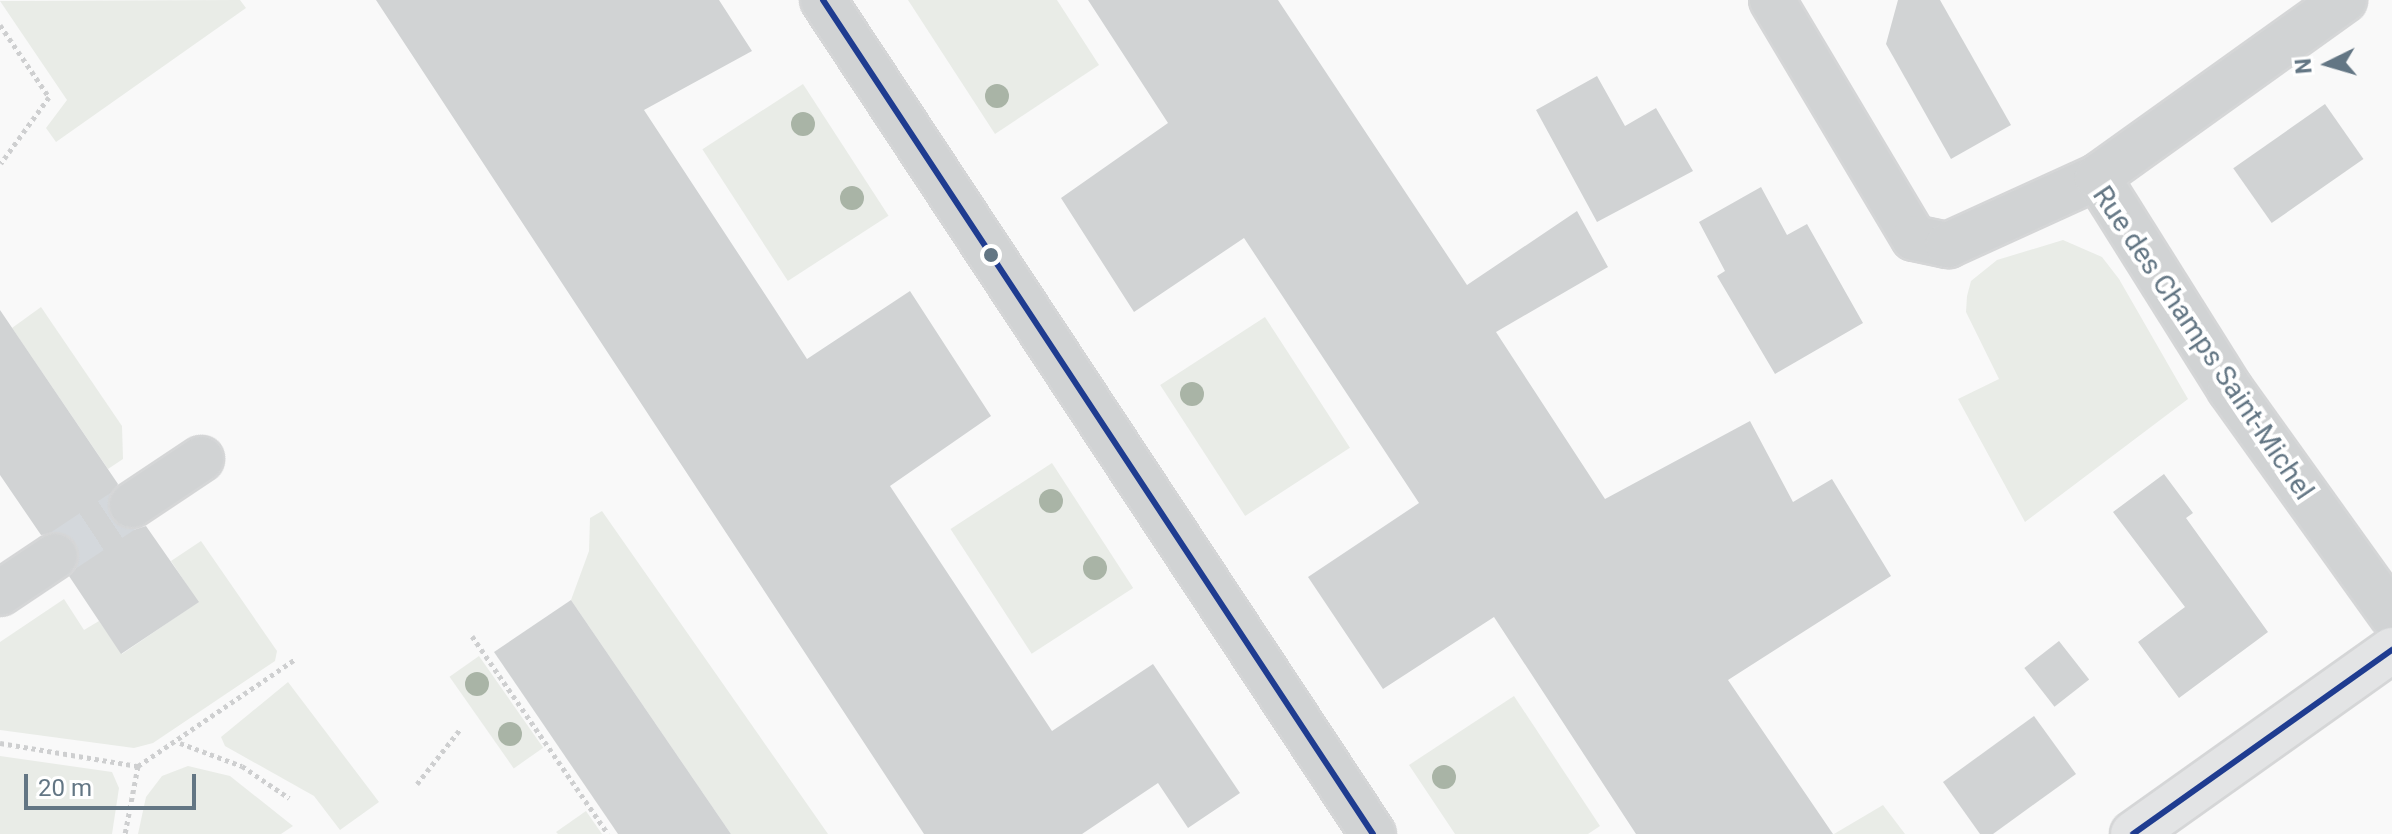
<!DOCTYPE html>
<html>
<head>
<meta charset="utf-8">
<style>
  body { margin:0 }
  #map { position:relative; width:2392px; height:834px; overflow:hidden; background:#f9f9f9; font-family:Roboto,sans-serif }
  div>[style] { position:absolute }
  .green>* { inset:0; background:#e9ece7; transform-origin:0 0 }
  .building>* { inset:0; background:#d1d3d4; transform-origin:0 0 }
  .street-tunnel>* { height:44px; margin-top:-22px; transform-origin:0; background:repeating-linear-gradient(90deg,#d4d8dc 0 44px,transparent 0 66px) }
  .path>* { height:5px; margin-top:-2.5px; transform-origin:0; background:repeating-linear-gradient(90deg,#cecfd0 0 4px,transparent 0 8px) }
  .roads { filter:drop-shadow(2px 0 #d5d6d7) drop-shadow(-2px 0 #d5d6d7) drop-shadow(0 2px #d5d6d7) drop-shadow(0 -2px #d5d6d7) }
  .street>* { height:44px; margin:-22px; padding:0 22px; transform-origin:22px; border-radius:22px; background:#d1d3d4 }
  .secondary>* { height:44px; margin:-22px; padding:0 22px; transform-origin:22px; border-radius:22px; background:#e3e4e5 }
  .bus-1>* { height:6px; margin:-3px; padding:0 3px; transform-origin:3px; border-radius:3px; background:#1f3c90 }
  .trees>* { width:24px; height:24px; margin:-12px; border-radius:50%; background:#a9b4a6 }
  .dots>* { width:22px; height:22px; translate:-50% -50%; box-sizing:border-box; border:4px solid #fff; border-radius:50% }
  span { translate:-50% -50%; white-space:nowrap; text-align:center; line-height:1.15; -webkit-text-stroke:8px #fff; paint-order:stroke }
  .street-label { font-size:28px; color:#637684 }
  .north { position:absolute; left:2288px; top:24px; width:80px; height:80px; -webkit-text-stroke:6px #fff; paint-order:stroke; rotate:265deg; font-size:22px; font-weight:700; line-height:32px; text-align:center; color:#637684 }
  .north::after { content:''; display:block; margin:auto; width:28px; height:36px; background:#637684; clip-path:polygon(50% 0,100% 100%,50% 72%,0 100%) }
  .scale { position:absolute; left:24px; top:774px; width:172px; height:36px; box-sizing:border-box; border:4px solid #637684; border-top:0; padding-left:10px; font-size:24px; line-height:28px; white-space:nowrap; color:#637684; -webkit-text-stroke:6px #fff; paint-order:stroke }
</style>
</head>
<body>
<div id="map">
  <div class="green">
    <i style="clip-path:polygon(240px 0,246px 8px,56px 142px,46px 128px,67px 100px,0 1px)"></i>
    <i style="clip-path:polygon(908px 0,1057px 0,1099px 65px,995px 134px)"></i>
    <i style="left:803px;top:84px;width:157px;height:120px;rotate:57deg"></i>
    <i style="clip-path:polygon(2063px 240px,2102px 257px,2119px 279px,2188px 399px,2025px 522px,1958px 399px,1999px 379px,1966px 312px,1967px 296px,1971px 281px,1997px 260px)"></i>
    <i style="clip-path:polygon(41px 307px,122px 426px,123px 459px,108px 469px,12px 328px)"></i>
    <i style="left:1265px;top:317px;width:156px;height:125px;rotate:57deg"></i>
    <i style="left:1052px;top:463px;width:149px;height:121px;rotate:57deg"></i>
    <i style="clip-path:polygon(602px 511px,828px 834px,731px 834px,571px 600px,589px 551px,590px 518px)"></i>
    <i style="clip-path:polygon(201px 541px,277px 651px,275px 661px,153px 743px,134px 748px,0 730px,0 642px,64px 599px,84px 630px,99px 621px,122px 654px,198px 602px,171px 561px)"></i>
    <i style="left:479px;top:656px;width:112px;height:36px;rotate:55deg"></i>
    <i style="clip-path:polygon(288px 682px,379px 802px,340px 830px,314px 796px,225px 746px,221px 737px)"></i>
    <i style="clip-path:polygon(1514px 696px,1600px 826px,1588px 834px,1455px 834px,1409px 765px)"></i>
    <i style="clip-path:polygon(0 756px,112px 772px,119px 788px,112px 834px,0 834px)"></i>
    <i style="clip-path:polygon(188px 766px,230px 776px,293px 826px,281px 834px,138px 834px,146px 797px,162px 776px)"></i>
    <i style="clip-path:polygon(1883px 805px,1905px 834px,1834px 834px)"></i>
    <i style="clip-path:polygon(586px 811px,602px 834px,558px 834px,556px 832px)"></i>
  </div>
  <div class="building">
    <i style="clip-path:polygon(376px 0,719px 0,752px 51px,644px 110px,774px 308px,807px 359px,910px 291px,991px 416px,890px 486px,1052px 731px,1153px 664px,1240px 793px,1188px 828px,1158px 783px,1082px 834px,924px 834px)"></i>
    <i style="clip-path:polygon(1088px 0,1278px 0,1467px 285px,1577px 211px,1608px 267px,1496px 332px,1605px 499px,1750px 421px,1793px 502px,1832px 479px,1891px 576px,1728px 680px,1833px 834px,1636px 834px,1494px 617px,1383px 689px,1308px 577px,1419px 503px,1244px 238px,1134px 312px,1061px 198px,1168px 123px)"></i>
    <i style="clip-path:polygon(1898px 0,1940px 0,2011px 125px,1951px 159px,1886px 44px)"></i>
    <i style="clip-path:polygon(1597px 76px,1625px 126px,1656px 108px,1693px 171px,1597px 222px,1536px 110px)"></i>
    <i style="left:2325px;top:104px;width:67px;height:112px;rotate:55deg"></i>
    <i style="clip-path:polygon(1761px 187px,1787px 235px,1807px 224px,1863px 323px,1775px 374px,1717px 276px,1725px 271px,1699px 222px)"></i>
    <i style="clip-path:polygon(0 310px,118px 484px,107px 506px,112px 519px,133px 530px,146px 526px,199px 602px,121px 654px,69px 576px,78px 566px,76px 543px,65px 533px,41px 535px,0 475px)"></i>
    <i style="clip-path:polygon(2164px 474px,2193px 513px,2186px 518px,2268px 632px,2179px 698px,2138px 642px,2185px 607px,2113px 512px)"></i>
    <i style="clip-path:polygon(571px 600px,731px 834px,618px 834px,494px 652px)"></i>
    <i style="left:2059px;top:641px;width:49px;height:44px;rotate:52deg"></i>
    <i style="clip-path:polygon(2034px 716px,2076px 774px,1993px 834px,1980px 834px,1943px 782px)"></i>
  </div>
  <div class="street-tunnel">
    <i style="left:55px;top:556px;width:92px;rotate:-33.5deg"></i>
  </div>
  <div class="path">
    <i style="left:0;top:25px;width:87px;rotate:55.8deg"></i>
    <i style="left:49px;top:97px;width:82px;rotate:126deg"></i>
    <i style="left:472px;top:636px;width:240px;rotate:55.5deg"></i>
    <i style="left:0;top:743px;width:140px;rotate:9.5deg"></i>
    <i style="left:138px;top:766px;width:69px;rotate:100.8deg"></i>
    <i style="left:180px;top:743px;width:66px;rotate:20.4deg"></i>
    <i style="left:242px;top:766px;width:57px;rotate:34.2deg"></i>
    <i style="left:138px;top:766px;width:189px;rotate:-34.2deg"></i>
    <i style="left:417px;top:784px;width:71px;rotate:-51.8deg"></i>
  </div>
  <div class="roads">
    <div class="street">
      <i style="left:823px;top:0;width:999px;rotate:56.6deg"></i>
      <i style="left:1772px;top:0;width:277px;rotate:59.2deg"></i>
      <i style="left:1914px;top:238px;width:35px;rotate:12deg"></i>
      <i style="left:1948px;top:245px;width:164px;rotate:-24.5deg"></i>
      <i style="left:2097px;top:177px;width:250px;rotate:57.9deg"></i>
      <i style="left:2230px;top:389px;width:278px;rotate:54.4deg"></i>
      <i style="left:2097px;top:177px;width:304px;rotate:-35.6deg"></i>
      <i style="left:132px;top:505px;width:83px;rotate:-33.7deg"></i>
      <i style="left:0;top:593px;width:66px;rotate:-33.9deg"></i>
    </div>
    <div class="secondary">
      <i style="left:2133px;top:834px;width:318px;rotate:-35.4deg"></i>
    </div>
  </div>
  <div class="bus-1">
    <i style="left:823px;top:0;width:999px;rotate:56.6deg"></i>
    <i style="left:2133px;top:834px;width:318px;rotate:-35.4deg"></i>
  </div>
  <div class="trees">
    <i style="left:997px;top:96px"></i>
    <i style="left:803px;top:124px"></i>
    <i style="left:852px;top:198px"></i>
    <i style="left:1192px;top:394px"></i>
    <i style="left:1051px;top:501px"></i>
    <i style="left:1095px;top:568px"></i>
    <i style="left:477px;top:684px"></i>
    <i style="left:510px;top:734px"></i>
    <i style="left:1444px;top:777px"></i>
  </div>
  <div class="dots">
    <i style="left:991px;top:255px;background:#637684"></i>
  </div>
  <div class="street-label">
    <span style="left:2203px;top:343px;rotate:56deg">Rue des Champs Saint-Michel</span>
  </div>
  <div class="north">N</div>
  <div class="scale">20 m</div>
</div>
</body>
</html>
